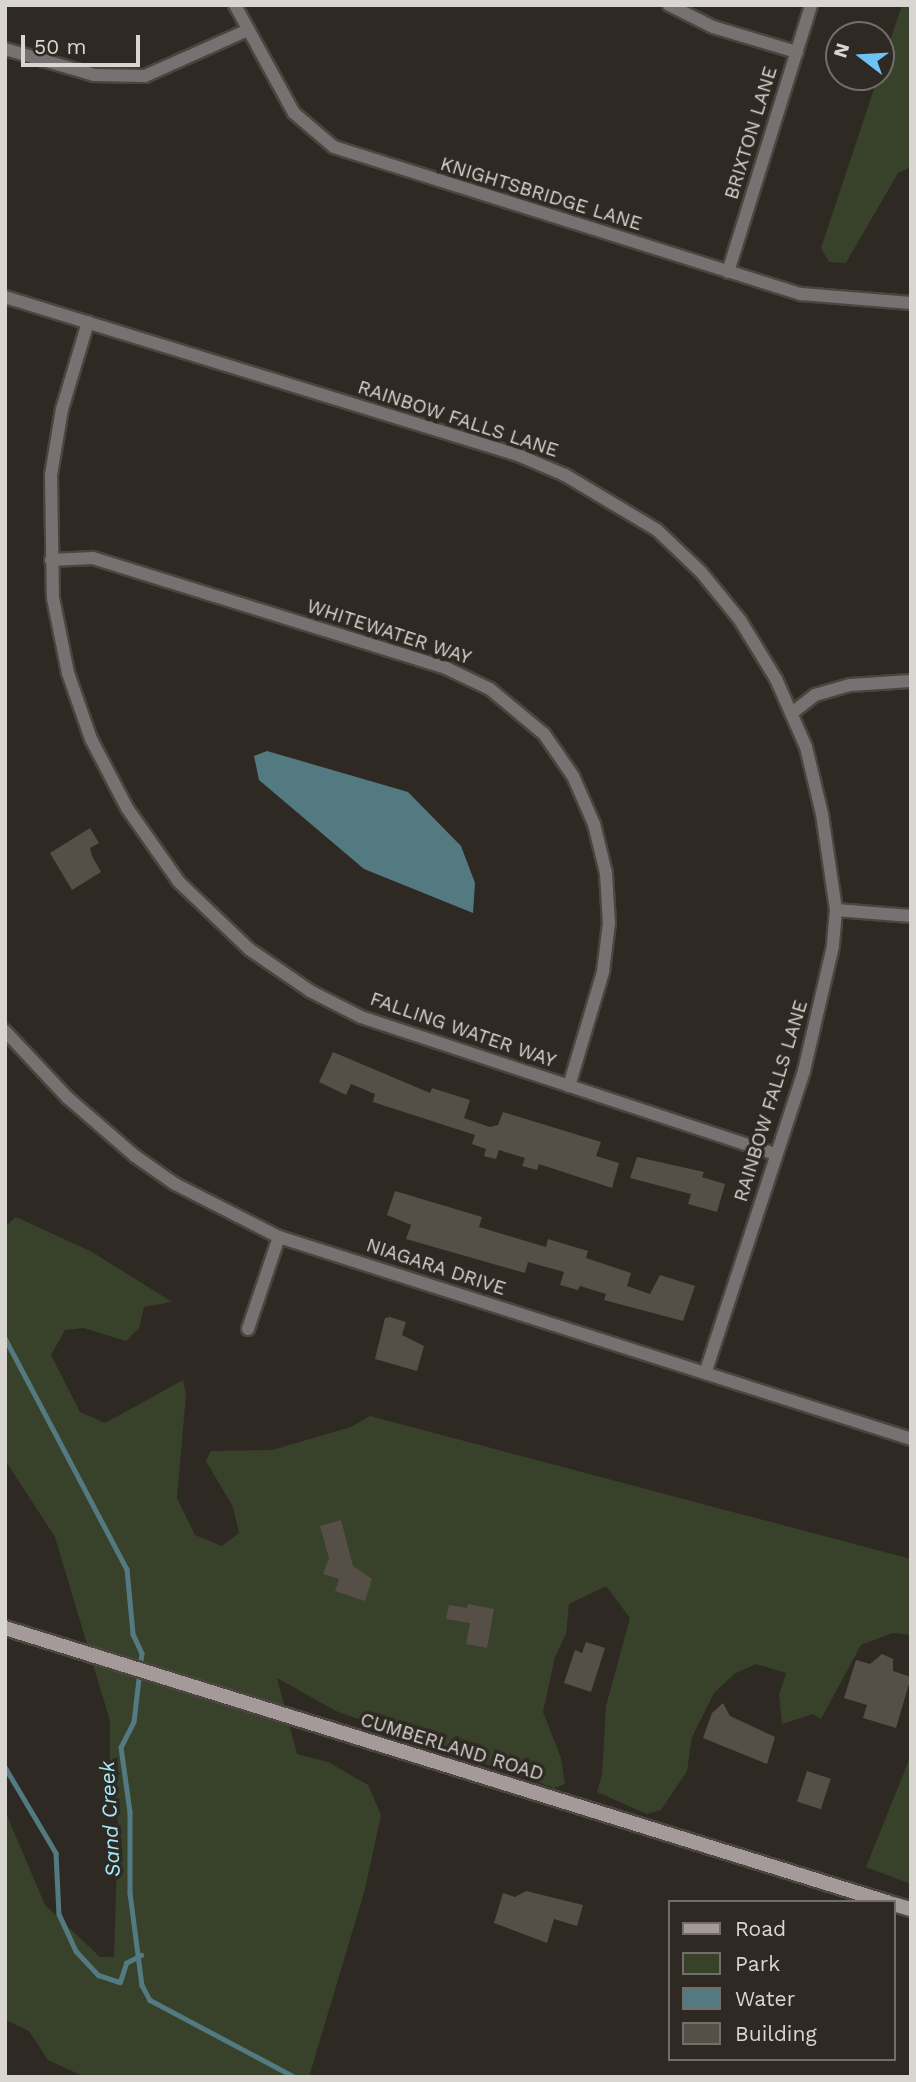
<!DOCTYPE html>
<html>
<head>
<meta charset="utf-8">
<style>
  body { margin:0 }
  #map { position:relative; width:916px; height:2082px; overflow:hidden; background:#2f2923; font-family:"Work Sans",sans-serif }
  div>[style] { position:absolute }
  .green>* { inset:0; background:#38412a }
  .water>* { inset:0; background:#547a81 }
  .stream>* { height:4.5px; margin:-2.25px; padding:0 2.25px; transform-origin:2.25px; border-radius:2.25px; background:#547a81 }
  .building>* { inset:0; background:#564f48; transform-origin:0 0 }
  .roads { filter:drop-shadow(2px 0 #4a453f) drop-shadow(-2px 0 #4a453f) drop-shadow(0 2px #4a453f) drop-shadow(0 -2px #4a453f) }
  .street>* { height:12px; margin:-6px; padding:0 6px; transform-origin:6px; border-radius:6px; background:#777271 }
  .secondary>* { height:14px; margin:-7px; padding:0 7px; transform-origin:7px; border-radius:7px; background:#a39a99 }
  span { translate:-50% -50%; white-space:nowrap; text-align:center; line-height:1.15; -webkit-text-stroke:7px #2f2923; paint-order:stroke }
  .street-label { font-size:19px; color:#d9d5d1 }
  .water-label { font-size:21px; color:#a4ecfb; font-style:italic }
  .frame { position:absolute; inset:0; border:7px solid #d9d5d1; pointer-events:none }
  .legend { position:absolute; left:668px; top:1900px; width:228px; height:161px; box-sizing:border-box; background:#2f2923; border:2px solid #736e69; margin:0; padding:9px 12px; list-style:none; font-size:21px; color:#d9d5d1 }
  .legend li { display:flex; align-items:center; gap:14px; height:35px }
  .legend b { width:35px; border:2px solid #736e69 }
  .north { position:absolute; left:825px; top:21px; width:70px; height:70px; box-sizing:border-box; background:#2f2923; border:2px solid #736e69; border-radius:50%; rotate:287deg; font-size:19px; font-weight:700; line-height:28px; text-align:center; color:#d9d5d1 }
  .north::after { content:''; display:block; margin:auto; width:24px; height:32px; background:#6fc2f4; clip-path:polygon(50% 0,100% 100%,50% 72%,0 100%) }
  .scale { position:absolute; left:21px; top:35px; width:119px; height:32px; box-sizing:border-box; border:4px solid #d9d5d1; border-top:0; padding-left:9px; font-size:21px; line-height:24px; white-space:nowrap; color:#d9d5d1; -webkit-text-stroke:5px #2f2923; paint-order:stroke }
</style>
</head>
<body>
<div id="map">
  <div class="green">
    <i style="clip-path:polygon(902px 5px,911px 5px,911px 167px,898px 173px,846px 263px,829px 262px,821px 248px)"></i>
    <i style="clip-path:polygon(16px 1217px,92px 1252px,172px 1302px,144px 1307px,139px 1328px,126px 1341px,84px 1328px,65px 1330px,51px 1355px,80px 1412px,105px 1423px,183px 1380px,186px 1395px,177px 1498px,195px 1535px,222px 1546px,239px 1533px,233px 1507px,206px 1461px,211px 1451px,272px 1450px,351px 1427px,370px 1416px,911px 1559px,911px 1635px,893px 1633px,861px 1645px,821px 1719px,813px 1714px,782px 1724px,779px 1695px,786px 1673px,756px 1664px,734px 1674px,714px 1693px,692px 1737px,687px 1771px,661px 1810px,647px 1814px,597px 1792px,602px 1774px,606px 1706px,630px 1618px,606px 1586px,569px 1604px,566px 1634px,555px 1657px,543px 1712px,561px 1758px,565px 1784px,554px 1788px,336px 1711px,277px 1678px,297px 1754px,328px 1762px,368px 1785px,381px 1815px,365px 1889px,309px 2077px,85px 2077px,48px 2060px,29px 2031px,5px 2020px,5px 1811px,45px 1905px,100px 1957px,114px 1957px,118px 1822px,110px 1778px,110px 1721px,55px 1537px,5px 1460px,5px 1227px)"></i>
    <i style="clip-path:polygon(911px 1755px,911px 1884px,866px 1867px)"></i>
  </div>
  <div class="water">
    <i style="clip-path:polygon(267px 751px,408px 792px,461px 846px,475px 883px,473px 913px,364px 869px,259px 780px,254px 756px)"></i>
  </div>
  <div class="stream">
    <i style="left:5px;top:1338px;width:261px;rotate:62.2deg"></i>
    <i style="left:127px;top:1569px;width:65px;rotate:84.7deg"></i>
    <i style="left:133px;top:1634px;width:21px;rotate:65deg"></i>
    <i style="left:142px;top:1653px;width:69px;rotate:96.6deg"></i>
    <i style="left:134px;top:1722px;width:28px;rotate:117deg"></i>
    <i style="left:121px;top:1747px;width:66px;rotate:82.1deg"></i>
    <i style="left:130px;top:1812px;width:81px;rotate:90deg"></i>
    <i style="left:130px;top:1893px;width:93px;rotate:82.6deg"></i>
    <i style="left:142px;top:1985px;width:17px;rotate:62deg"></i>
    <i style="left:150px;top:2000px;width:164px;rotate:28deg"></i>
    <i style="left:5px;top:1767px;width:100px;rotate:59.3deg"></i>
    <i style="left:56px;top:1853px;width:61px;rotate:87.2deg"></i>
    <i style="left:59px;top:1914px;width:41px;rotate:65.3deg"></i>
    <i style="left:76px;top:1951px;width:33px;rotate:47deg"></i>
    <i style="left:98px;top:1975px;width:23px;rotate:18deg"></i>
    <i style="left:120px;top:1982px;width:20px;rotate:-72deg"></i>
    <i style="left:126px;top:1963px;width:17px;rotate:-28deg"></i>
  </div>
  <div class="building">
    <i style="clip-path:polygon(90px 828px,99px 843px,90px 848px,92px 856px,101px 872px,72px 890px,50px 853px)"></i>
    <i style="clip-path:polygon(333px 1052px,430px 1093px,432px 1088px,470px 1100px,464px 1118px,490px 1127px,498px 1125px,503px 1112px,601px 1142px,596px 1156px,619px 1163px,612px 1188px,539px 1164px,537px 1170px,522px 1166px,525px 1158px,499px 1150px,496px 1159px,484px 1156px,486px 1149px,472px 1144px,475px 1135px,373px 1102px,375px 1094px,351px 1084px,346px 1095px,319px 1082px)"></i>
    <i style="clip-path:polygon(637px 1157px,704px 1172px,702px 1177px,725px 1184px,717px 1212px,688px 1204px,691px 1194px,630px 1178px)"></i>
    <i style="clip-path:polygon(395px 1191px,482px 1217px,479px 1227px,546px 1247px,548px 1239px,588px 1251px,586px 1258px,631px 1273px,627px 1286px,650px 1294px,660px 1275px,695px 1286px,683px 1321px,604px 1300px,606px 1294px,580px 1286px,578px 1290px,560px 1285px,564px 1272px,528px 1262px,525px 1273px,406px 1239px,411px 1225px,387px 1215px)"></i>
    <i style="clip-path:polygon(390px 1317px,406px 1322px,402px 1335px,424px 1346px,417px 1371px,375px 1359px,385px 1318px)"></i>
    <i style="clip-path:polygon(341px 1520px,353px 1566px,372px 1579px,365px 1601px,335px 1591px,339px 1579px,323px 1574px,329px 1558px,320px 1526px)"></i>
    <i style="clip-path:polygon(468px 1604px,494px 1609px,487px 1648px,466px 1644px,470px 1623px,446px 1619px,449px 1605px,467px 1608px)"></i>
    <i style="clip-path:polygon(586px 1642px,605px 1648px,591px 1692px,564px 1683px,575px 1650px,582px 1653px)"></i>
    <i style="clip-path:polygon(882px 1654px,893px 1659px,893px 1671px,911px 1677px,896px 1728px,863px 1718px,867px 1705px,844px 1698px,856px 1660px,870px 1664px)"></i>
    <i style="clip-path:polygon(723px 1703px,730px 1716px,775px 1737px,767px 1764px,703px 1738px,712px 1713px)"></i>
    <i style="left:807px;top:1771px;width:25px;height:32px;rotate:18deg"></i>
    <i style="clip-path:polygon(526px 1891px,583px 1905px,577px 1926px,554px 1919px,547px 1943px,494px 1923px,503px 1893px,515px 1897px)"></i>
  </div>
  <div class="roads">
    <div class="street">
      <i style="left:235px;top:5px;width:123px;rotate:61.4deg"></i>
      <i style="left:294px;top:113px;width:52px;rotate:40.4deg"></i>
      <i style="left:334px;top:147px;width:490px;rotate:17.5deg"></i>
      <i style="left:801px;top:294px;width:110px;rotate:4.7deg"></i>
      <i style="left:669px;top:5px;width:49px;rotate:26.6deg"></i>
      <i style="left:713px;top:27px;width:88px;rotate:16.6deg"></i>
      <i style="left:5px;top:49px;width:93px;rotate:16.3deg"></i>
      <i style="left:94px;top:75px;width:51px;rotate:1.1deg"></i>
      <i style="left:145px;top:76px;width:113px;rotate:-24.1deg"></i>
      <i style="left:728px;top:272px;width:280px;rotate:-72.7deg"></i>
      <i style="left:5px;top:297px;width:537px;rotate:17.12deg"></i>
      <i style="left:518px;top:455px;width:51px;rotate:23.1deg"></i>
      <i style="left:565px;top:475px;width:107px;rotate:30.9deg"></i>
      <i style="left:657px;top:530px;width:61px;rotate:43.7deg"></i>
      <i style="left:701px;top:572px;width:62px;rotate:50.9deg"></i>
      <i style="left:740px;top:620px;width:69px;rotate:58.6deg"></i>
      <i style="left:776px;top:679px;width:74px;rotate:66.2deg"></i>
      <i style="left:806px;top:747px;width:69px;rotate:76.6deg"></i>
      <i style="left:822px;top:814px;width:97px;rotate:81.7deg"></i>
      <i style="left:836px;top:910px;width:36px;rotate:95deg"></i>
      <i style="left:833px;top:946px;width:128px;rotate:103.1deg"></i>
      <i style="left:804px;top:1071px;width:318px;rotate:108.1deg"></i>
      <i style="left:88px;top:322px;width:91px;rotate:106.6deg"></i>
      <i style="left:62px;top:409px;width:67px;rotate:99.5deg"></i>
      <i style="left:51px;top:475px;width:123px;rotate:89.1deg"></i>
      <i style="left:53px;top:598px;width:76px;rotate:78.7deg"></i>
      <i style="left:68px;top:673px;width:70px;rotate:70.8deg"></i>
      <i style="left:91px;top:739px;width:78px;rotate:62.4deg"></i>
      <i style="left:127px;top:808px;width:90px;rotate:54.9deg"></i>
      <i style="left:179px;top:882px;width:97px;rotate:43.7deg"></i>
      <i style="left:249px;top:949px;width:74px;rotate:34.5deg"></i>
      <i style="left:310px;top:991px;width:57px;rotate:27deg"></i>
      <i style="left:361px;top:1017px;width:437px;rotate:18.3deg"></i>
      <i style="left:51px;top:560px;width:42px;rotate:-2.7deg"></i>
      <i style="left:93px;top:558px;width:370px;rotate:17.3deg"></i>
      <i style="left:446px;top:668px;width:49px;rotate:25.5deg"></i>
      <i style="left:490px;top:689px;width:70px;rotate:39.8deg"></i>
      <i style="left:544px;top:734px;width:51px;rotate:55.4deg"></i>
      <i style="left:573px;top:776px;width:52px;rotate:66.4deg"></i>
      <i style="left:594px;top:824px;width:50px;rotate:76.2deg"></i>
      <i style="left:606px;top:873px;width:50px;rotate:86.6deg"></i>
      <i style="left:609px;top:923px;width:49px;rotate:97deg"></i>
      <i style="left:603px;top:972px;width:119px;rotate:106.6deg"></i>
      <i style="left:792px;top:713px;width:29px;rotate:-38deg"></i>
      <i style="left:815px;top:695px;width:36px;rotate:-16deg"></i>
      <i style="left:850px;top:685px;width:61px;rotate:-3.8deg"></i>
      <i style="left:836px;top:910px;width:75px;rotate:4.6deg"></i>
      <i style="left:5px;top:1031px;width:92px;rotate:46.8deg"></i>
      <i style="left:68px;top:1098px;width:89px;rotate:40.9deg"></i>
      <i style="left:135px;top:1156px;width:49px;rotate:35deg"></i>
      <i style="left:175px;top:1184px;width:117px;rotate:27deg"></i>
      <i style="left:279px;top:1237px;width:663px;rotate:17.72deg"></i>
      <i style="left:248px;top:1329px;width:97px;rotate:-71.4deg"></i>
    </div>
    <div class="secondary">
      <i style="left:5px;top:1628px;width:924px;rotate:17.26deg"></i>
      <i style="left:893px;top:1904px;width:19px;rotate:16deg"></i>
    </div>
  </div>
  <div class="street-label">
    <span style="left:751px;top:133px;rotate:-73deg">BRIXTON LANE</span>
    <span style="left:541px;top:194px;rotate:17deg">KNIGHTSBRIDGE LANE</span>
    <span style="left:458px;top:419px;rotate:18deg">RAINBOW FALLS LANE</span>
    <span style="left:389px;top:632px;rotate:18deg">WHITEWATER WAY</span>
    <span style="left:463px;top:1030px;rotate:19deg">FALLING WATER WAY</span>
    <span style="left:771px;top:1101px;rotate:-73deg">RAINBOW FALLS LANE</span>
    <span style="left:436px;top:1267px;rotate:18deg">NIAGARA DRIVE</span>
    <span style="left:452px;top:1747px;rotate:17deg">CUMBERLAND ROAD</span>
  </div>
  <div class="water-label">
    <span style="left:110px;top:1819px;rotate:-93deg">Sand Creek</span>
  </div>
  <div class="frame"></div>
  <ul class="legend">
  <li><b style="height:9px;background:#a39a99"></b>Road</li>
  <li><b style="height:19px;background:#38412a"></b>Park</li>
  <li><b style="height:19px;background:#547a81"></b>Water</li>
  <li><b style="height:19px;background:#564f48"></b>Building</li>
  </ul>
  <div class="north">N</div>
  <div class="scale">50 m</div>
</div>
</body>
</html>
